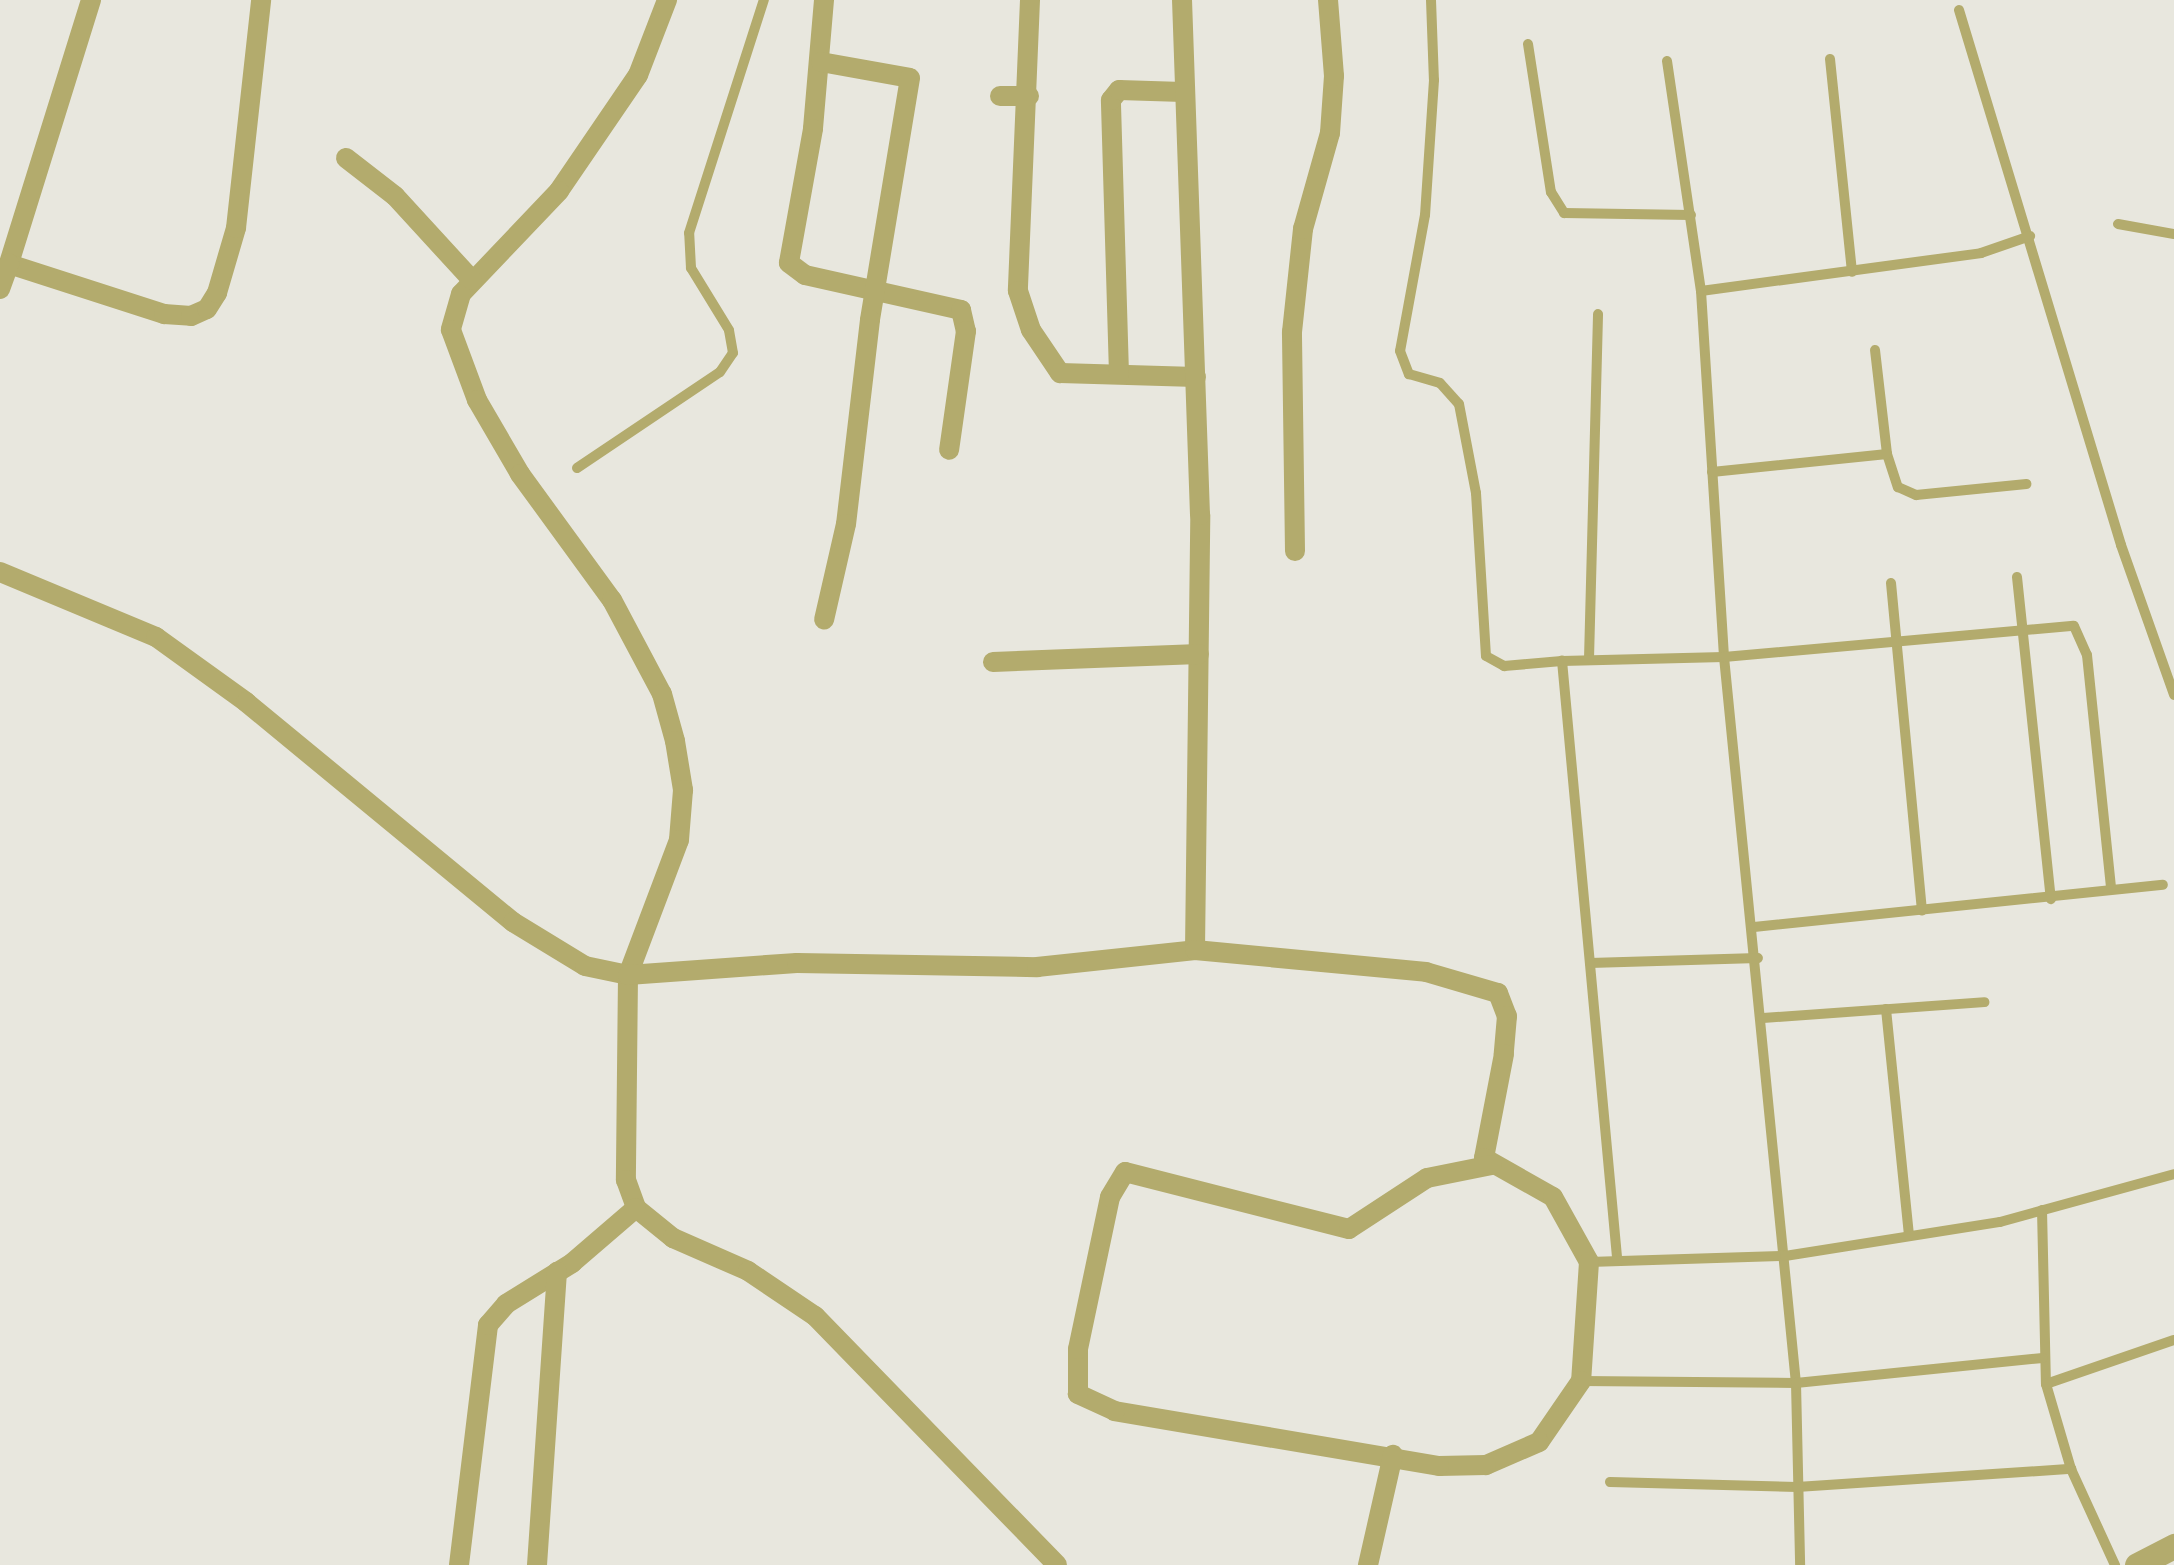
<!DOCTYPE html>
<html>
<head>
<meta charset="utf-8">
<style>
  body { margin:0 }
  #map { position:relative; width:2174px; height:1565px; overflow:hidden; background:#e8e7de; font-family:"Open Sans",sans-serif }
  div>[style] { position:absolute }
  .service>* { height:10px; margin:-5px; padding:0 5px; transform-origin:5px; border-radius:5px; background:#b3ab6d }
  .minor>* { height:20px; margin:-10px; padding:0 10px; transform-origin:10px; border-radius:10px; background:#b3ab6d }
  .tertiary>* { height:25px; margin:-12.5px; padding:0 12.5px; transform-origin:12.5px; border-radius:12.5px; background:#b3ab6d }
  span { translate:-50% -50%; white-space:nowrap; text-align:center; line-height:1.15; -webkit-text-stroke:9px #fff; paint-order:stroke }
</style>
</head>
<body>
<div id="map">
  <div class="service">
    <i style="left:1431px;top:0;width:80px;rotate:87.9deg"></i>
    <i style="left:1434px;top:80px;width:135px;rotate:93.8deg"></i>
    <i style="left:1425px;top:215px;width:138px;rotate:100.4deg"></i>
    <i style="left:1400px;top:351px;width:25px;rotate:69deg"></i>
    <i style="left:1409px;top:374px;width:32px;rotate:16deg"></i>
    <i style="left:1440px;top:383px;width:28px;rotate:48deg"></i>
    <i style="left:1459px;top:404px;width:91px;rotate:79.2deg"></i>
    <i style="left:1476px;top:493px;width:163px;rotate:86.5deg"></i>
    <i style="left:1486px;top:656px;width:21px;rotate:29deg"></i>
    <i style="left:1504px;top:666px;width:58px;rotate:-4.9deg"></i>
    <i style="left:1959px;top:10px;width:559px;rotate:73.15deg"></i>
    <i style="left:2121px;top:545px;width:159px;rotate:70.5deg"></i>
    <i style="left:1528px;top:44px;width:150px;rotate:81.2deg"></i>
    <i style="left:1551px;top:192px;width:25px;rotate:58deg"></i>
    <i style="left:1564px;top:213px;width:127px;rotate:0.9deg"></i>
    <i style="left:1830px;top:59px;width:214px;rotate:84.1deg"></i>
    <i style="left:1667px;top:61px;width:232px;rotate:81.6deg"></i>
    <i style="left:1701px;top:291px;width:367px;rotate:86.4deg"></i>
    <i style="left:1724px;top:657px;width:730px;rotate:84.34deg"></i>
    <i style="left:1796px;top:1383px;width:182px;rotate:88.7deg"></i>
    <i style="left:2118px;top:224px;width:57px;rotate:10.1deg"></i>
    <i style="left:1701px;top:291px;width:283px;rotate:-7.7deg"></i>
    <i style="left:1981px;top:253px;width:52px;rotate:-19.1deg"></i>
    <i style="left:1875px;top:350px;width:105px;rotate:83.4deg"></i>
    <i style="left:1887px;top:454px;width:35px;rotate:72deg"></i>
    <i style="left:1898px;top:487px;width:20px;rotate:24deg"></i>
    <i style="left:1916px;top:495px;width:111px;rotate:-5.7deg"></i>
    <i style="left:577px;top:468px;width:172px;rotate:-33.9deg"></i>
    <i style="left:720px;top:372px;width:23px;rotate:-56deg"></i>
    <i style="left:733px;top:353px;width:23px;rotate:-100deg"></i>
    <i style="left:729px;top:330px;width:73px;rotate:-121.5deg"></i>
    <i style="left:691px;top:268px;width:35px;rotate:-93deg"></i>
    <i style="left:689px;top:233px;width:245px;rotate:-72.2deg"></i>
    <i style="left:1712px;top:472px;width:176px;rotate:-5.9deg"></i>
    <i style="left:2017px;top:577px;width:324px;rotate:84deg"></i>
    <i style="left:1891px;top:583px;width:329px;rotate:84.6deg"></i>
    <i style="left:1589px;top:659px;width:345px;rotate:-88.5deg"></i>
    <i style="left:1754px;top:927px;width:411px;rotate:-5.9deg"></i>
    <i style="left:1590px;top:963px;width:168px;rotate:-1.7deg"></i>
    <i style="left:1886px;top:1009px;width:228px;rotate:84.2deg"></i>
    <i style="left:1763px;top:1018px;width:222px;rotate:-4.1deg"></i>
    <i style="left:2042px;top:1210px;width:174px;rotate:88.7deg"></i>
    <i style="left:2046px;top:1384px;width:89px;rotate:73.6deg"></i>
    <i style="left:2071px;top:1469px;width:106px;rotate:65.4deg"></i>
    <i style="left:1617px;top:1257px;width:599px;rotate:-95.27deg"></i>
    <i style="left:1562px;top:661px;width:162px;rotate:-1.4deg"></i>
    <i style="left:1724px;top:657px;width:351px;rotate:-5.1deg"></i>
    <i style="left:2074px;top:626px;width:32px;rotate:66deg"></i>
    <i style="left:2087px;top:655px;width:234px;rotate:84.1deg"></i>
    <i style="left:1589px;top:1262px;width:196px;rotate:-1.8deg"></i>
    <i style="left:1785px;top:1256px;width:218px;rotate:-9deg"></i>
    <i style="left:2000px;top:1222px;width:180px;rotate:-15.4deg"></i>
    <i style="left:1581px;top:1381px;width:215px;rotate:0.5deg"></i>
    <i style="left:1796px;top:1383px;width:248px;rotate:-5.8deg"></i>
    <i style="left:2046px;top:1384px;width:135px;rotate:-19deg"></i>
    <i style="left:1610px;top:1482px;width:187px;rotate:1.5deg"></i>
    <i style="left:1797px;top:1487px;width:275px;rotate:-3.8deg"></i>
  </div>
  <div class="minor">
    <i style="left:91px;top:0;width:276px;rotate:107.3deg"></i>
    <i style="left:9px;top:264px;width:163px;rotate:17.9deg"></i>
    <i style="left:164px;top:314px;width:27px;rotate:4deg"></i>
    <i style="left:191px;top:316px;width:17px;rotate:-24deg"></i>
    <i style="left:207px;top:309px;width:19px;rotate:-58deg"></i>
    <i style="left:217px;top:293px;width:68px;rotate:-73.7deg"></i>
    <i style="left:236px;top:228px;width:229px;rotate:-83.7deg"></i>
    <i style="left:667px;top:0;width:80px;rotate:111.1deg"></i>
    <i style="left:638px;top:75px;width:140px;rotate:124.3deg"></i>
    <i style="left:559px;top:191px;width:142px;rotate:133.6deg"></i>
    <i style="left:461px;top:294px;width:37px;rotate:106deg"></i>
    <i style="left:451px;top:330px;width:75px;rotate:69.6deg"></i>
    <i style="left:477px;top:400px;width:86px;rotate:59.8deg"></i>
    <i style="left:520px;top:474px;width:156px;rotate:53.9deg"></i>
    <i style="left:612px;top:600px;width:106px;rotate:62deg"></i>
    <i style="left:662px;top:694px;width:49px;rotate:74.5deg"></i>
    <i style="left:675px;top:741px;width:50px;rotate:80.7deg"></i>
    <i style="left:683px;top:790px;width:50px;rotate:94.6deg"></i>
    <i style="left:679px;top:840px;width:144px;rotate:110.7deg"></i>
    <i style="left:628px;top:975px;width:205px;rotate:90.6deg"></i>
    <i style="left:626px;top:1180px;width:30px;rotate:70deg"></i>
    <i style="left:636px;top:1208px;width:48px;rotate:39deg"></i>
    <i style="left:673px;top:1238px;width:82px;rotate:23.7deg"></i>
    <i style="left:748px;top:1271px;width:81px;rotate:33.9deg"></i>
    <i style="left:815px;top:1316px;width:347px;rotate:45.8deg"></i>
    <i style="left:824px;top:0;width:129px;rotate:94.9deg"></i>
    <i style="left:813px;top:129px;width:136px;rotate:100.2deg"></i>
    <i style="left:789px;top:263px;width:20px;rotate:37deg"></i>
    <i style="left:805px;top:275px;width:160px;rotate:12.6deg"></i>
    <i style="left:961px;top:310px;width:22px;rotate:77deg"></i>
    <i style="left:966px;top:331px;width:120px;rotate:98.1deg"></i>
    <i style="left:1030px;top:0;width:291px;rotate:92.4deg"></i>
    <i style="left:1018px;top:291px;width:41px;rotate:71.6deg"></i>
    <i style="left:1031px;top:330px;width:52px;rotate:56deg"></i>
    <i style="left:1060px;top:373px;width:136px;rotate:1.7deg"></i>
    <i style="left:821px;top:62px;width:90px;rotate:10.2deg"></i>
    <i style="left:910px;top:78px;width:245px;rotate:99.4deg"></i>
    <i style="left:870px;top:320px;width:205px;rotate:96.7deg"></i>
    <i style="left:846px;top:524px;width:98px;rotate:102.9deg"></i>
    <i style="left:1000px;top:96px;width:29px"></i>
    <i style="left:346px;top:158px;width:62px;rotate:37.8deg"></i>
    <i style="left:395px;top:196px;width:114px;rotate:47.5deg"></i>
    <i style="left:0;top:289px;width:27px;rotate:-70deg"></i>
    <i style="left:1119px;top:374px;width:274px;rotate:-91.7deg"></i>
    <i style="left:1111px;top:100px;width:13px;rotate:-51deg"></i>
    <i style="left:1119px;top:90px;width:64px;rotate:1.8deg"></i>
    <i style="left:1295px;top:551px;width:219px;rotate:-90.8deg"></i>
    <i style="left:1292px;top:332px;width:104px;rotate:-83.9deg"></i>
    <i style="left:1303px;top:229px;width:100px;rotate:-74.3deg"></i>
    <i style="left:1330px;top:133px;width:57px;rotate:-86deg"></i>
    <i style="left:1334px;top:76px;width:76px;rotate:-94.5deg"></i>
    <i style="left:0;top:572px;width:169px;rotate:22.6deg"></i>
    <i style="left:156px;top:637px;width:111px;rotate:35.8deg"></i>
    <i style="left:246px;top:702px;width:346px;rotate:39.5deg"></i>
    <i style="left:513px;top:922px;width:84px;rotate:31.4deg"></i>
    <i style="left:585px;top:966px;width:44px;rotate:11.8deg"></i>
    <i style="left:628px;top:975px;width:169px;rotate:-4.1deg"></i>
    <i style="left:797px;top:963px;width:240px;rotate:1deg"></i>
    <i style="left:1037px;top:967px;width:159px;rotate:-6.1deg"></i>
    <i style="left:1195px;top:950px;width:435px;rotate:-89.3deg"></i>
    <i style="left:1200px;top:515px;width:515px;rotate:-92deg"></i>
    <i style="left:993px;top:662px;width:206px;rotate:-2.2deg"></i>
    <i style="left:1195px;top:950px;width:232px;rotate:5.4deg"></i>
    <i style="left:1426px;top:972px;width:75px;rotate:16.3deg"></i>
    <i style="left:1498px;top:993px;width:25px;rotate:69deg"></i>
    <i style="left:1507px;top:1016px;width:38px;rotate:95deg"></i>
    <i style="left:1504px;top:1054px;width:106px;rotate:100.9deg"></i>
    <i style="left:1484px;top:1158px;width:79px;rotate:29.5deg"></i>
    <i style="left:1553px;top:1197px;width:74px;rotate:61deg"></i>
    <i style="left:1589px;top:1262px;width:119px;rotate:93.8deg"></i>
    <i style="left:1581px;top:1381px;width:74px;rotate:124.5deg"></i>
    <i style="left:1539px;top:1442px;width:58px;rotate:156.5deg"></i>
    <i style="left:1486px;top:1465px;width:47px;rotate:178.8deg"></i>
    <i style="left:1439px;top:1466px;width:329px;rotate:-170.4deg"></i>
    <i style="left:1115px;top:1411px;width:41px;rotate:-155.3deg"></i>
    <i style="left:1078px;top:1394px;width:45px;rotate:-90deg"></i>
    <i style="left:1078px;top:1349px;width:155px;rotate:-78.1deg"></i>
    <i style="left:1110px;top:1197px;width:29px;rotate:-59deg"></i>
    <i style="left:1125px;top:1172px;width:231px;rotate:14.3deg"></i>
    <i style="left:1349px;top:1229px;width:93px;rotate:-33.2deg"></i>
    <i style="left:1427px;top:1178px;width:66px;rotate:-11.3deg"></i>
    <i style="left:459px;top:1565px;width:242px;rotate:-83.1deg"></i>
    <i style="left:488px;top:1325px;width:28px;rotate:-49deg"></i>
    <i style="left:506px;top:1304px;width:78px;rotate:-31.8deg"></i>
    <i style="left:572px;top:1263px;width:84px;rotate:-40.7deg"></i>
    <i style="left:537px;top:1565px;width:294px;rotate:-86.1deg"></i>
    <i style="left:1368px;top:1565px;width:113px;rotate:-77.2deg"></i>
  </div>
  <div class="tertiary">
    <i style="left:2137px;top:1565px;width:42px;rotate:-27.2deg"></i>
  </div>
</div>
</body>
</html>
